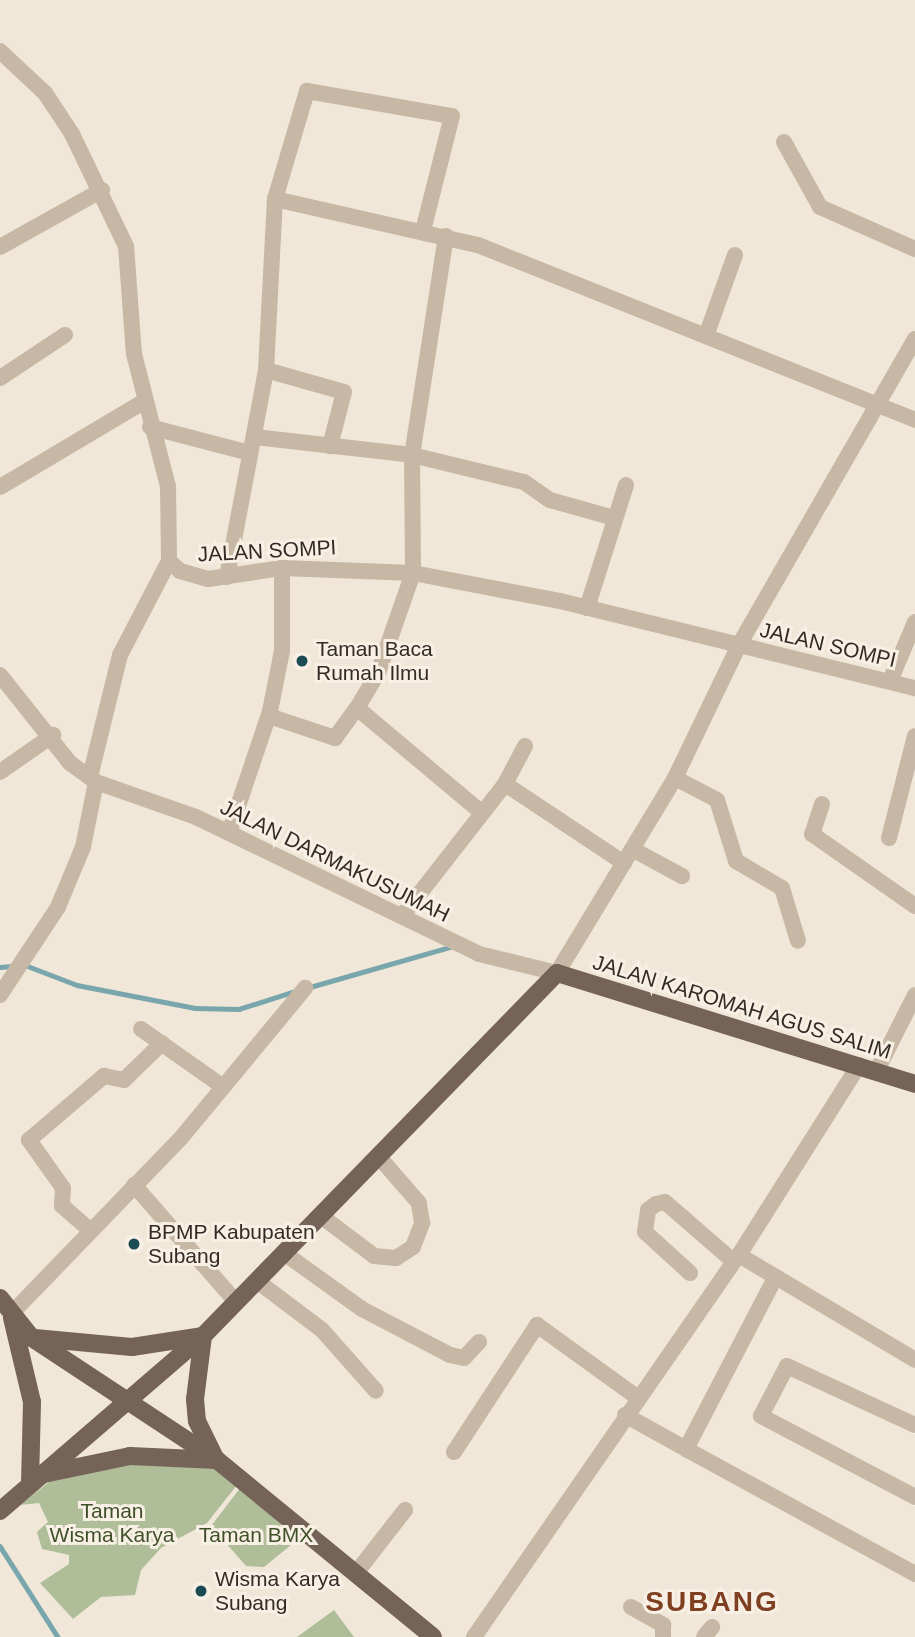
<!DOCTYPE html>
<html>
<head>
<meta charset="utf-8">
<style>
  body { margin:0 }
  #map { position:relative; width:915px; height:1637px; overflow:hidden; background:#f0e7d8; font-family:Helvetica,sans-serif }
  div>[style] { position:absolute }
  .green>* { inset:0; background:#afbe99 }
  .stream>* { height:4.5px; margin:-2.25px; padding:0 2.25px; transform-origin:2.25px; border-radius:2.25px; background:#78a6ac }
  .minor>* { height:16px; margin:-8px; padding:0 8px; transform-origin:8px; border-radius:8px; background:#c7b7a5 }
  .major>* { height:18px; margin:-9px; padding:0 9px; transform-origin:9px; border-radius:9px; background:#756357 }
  .dots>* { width:19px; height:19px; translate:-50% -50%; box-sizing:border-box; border:4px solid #f8f0e4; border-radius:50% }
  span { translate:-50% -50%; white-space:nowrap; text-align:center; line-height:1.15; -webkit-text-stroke:6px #f8f0e4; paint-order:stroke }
  .street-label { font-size:21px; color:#332b26 }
  .poi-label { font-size:21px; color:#332b26 }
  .left { translate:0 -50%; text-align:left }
  .park-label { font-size:21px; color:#3f502a }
  .district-label { font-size:28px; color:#7f3f21; font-weight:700; letter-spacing:2px }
</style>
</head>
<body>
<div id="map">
  <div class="green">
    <i style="clip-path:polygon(132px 1464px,213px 1467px,237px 1485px,207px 1523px,161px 1548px,141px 1570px,135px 1595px,101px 1597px,73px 1619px,40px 1583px,69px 1564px,69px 1555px,42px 1549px,37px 1532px,48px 1522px,39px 1503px,20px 1505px,49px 1482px)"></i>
    <i style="clip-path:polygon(241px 1487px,302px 1536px,264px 1567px,246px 1566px,211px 1526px)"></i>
    <i style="clip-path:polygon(334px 1610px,354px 1637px,297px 1637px)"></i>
  </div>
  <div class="stream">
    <i style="left:25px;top:965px;width:56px;rotate:21deg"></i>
    <i style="left:77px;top:985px;width:120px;rotate:11deg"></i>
    <i style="left:195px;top:1008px;width:44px;rotate:1.3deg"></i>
    <i style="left:239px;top:1009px;width:59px;rotate:-17.8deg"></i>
    <i style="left:0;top:967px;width:13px;rotate:-4deg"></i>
    <i style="left:310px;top:987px;width:149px;rotate:-16deg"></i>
    <i style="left:0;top:1546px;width:108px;rotate:57.5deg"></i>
  </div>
  <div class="minor">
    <i style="left:0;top:51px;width:62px;rotate:43deg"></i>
    <i style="left:45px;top:93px;width:49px;rotate:56.6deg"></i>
    <i style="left:72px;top:134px;width:124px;rotate:64.3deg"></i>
    <i style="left:126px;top:246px;width:108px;rotate:85.8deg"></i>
    <i style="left:134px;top:354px;width:136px;rotate:75.6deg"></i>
    <i style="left:168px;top:486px;width:75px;rotate:89.2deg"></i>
    <i style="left:169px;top:561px;width:15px;rotate:42deg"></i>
    <i style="left:180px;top:571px;width:29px;rotate:16deg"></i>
    <i style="left:208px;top:579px;width:75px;rotate:-8.5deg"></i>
    <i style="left:282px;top:568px;width:131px;rotate:2.2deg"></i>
    <i style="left:413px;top:573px;width:150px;rotate:10.8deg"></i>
    <i style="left:560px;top:601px;width:366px;rotate:13.8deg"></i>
    <i style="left:784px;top:142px;width:74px;rotate:61deg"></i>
    <i style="left:820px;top:207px;width:104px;rotate:23.9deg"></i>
    <i style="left:275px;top:199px;width:208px;rotate:12.8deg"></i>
    <i style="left:478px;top:245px;width:471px;rotate:21.8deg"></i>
    <i style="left:446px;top:236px;width:222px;rotate:98.8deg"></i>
    <i style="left:412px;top:455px;width:115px;rotate:13.6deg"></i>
    <i style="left:524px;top:482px;width:32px;rotate:35deg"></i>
    <i style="left:550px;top:500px;width:66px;rotate:15.7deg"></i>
    <i style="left:0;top:247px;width:117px;rotate:-29.2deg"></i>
    <i style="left:706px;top:336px;width:86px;rotate:-70.3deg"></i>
    <i style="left:266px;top:370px;width:81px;rotate:15.8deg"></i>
    <i style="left:344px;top:392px;width:56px;rotate:104.5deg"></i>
    <i style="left:0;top:378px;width:78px;rotate:-33.5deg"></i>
    <i style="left:150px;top:427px;width:103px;rotate:14.6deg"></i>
    <i style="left:255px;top:437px;width:158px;rotate:6.5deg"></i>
    <i style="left:412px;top:455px;width:118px;rotate:89.5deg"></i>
    <i style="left:413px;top:573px;width:106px;rotate:109.3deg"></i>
    <i style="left:378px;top:673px;width:41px;rotate:121deg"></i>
    <i style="left:0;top:487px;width:166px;rotate:-30.7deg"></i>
    <i style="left:227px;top:577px;width:211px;rotate:-79.3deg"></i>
    <i style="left:266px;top:370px;width:171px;rotate:-87deg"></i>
    <i style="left:275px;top:199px;width:113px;rotate:-73.5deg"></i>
    <i style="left:307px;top:91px;width:147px;rotate:9.8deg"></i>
    <i style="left:452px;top:116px;width:119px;rotate:104.2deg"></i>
    <i style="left:587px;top:608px;width:129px;rotate:-72.4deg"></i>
    <i style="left:0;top:675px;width:112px;rotate:51.5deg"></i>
    <i style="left:70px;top:763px;width:32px;rotate:36deg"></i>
    <i style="left:96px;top:782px;width:106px;rotate:19.3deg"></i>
    <i style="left:196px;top:817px;width:314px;rotate:25.8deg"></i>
    <i style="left:479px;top:954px;width:80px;rotate:13.7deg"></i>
    <i style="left:557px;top:973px;width:228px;rotate:-58.8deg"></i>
    <i style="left:675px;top:778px;width:148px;rotate:-64.3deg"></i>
    <i style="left:739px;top:645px;width:353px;rotate:-60.1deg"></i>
    <i style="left:890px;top:681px;width:64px;rotate:-67deg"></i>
    <i style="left:269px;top:716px;width:70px;rotate:18.4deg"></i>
    <i style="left:335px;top:738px;width:37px;rotate:-54deg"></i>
    <i style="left:357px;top:708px;width:162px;rotate:40deg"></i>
    <i style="left:0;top:772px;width:65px;rotate:-34.9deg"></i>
    <i style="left:90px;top:777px;width:126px;rotate:-76.2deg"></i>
    <i style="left:120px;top:655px;width:106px;rotate:-62.5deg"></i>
    <i style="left:675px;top:778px;width:47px;rotate:27.6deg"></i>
    <i style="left:717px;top:800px;width:64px;rotate:72.7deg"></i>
    <i style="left:736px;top:861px;width:53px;rotate:30.4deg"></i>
    <i style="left:782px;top:888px;width:55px;rotate:73.2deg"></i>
    <i style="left:505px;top:784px;width:143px;rotate:33.6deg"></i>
    <i style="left:822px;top:804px;width:32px;rotate:108deg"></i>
    <i style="left:812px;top:834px;width:126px;rotate:35deg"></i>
    <i style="left:229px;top:833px;width:129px;rotate:-71.4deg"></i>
    <i style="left:270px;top:711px;width:61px;rotate:-78.7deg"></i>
    <i style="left:282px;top:651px;width:83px;rotate:-90deg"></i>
    <i style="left:889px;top:838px;width:105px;rotate:-75.7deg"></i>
    <i style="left:632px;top:849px;width:57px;rotate:28.4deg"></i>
    <i style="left:402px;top:916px;width:167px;rotate:-52deg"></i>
    <i style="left:505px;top:784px;width:43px;rotate:-62.2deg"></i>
    <i style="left:0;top:995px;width:105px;rotate:-56.6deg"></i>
    <i style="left:58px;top:907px;width:65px;rotate:-67.4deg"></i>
    <i style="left:83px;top:847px;width:66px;rotate:-78.7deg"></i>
    <i style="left:141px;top:1029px;width:99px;rotate:35.1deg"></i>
    <i style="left:859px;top:1065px;width:225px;rotate:122.3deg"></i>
    <i style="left:739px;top:1255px;width:205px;rotate:30.8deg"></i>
    <i style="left:877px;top:1070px;width:84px;rotate:-63.1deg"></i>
    <i style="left:134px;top:1185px;width:155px;rotate:48.9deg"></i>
    <i style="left:321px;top:1216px;width:66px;rotate:37deg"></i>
    <i style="left:374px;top:1256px;width:22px;rotate:5deg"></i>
    <i style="left:396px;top:1258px;width:20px;rotate:-33deg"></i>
    <i style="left:413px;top:1247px;width:26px;rotate:-69deg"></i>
    <i style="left:422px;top:1223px;width:20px;rotate:-99deg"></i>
    <i style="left:419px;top:1203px;width:61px;rotate:-131deg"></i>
    <i style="left:91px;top:1231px;width:38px;rotate:-139deg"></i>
    <i style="left:62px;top:1206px;width:18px;rotate:-87deg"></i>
    <i style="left:63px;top:1188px;width:59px;rotate:-125.3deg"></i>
    <i style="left:29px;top:1140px;width:99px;rotate:-40.5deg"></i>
    <i style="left:104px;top:1076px;width:20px;rotate:11deg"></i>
    <i style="left:124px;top:1080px;width:53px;rotate:-44.2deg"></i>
    <i style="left:284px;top:1253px;width:96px;rotate:35.7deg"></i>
    <i style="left:362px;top:1309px;width:99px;rotate:27.6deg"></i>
    <i style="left:450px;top:1355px;width:14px;rotate:12deg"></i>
    <i style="left:464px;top:1358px;width:22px;rotate:-47deg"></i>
    <i style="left:690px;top:1273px;width:61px;rotate:-137.7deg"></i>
    <i style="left:645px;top:1232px;width:22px;rotate:-82deg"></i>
    <i style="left:648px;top:1210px;width:10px;rotate:-37deg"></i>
    <i style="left:656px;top:1204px;width:9px;rotate:-13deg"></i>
    <i style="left:665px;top:1202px;width:90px;rotate:40.9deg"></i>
    <i style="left:775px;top:1278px;width:193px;rotate:117.5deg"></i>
    <i style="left:686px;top:1449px;width:261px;rotate:28.6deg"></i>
    <i style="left:257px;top:1281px;width:81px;rotate:37deg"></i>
    <i style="left:322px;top:1330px;width:81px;rotate:48.5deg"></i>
    <i style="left:11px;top:1314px;width:245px;rotate:-46deg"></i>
    <i style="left:181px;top:1138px;width:195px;rotate:-50.4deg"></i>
    <i style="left:625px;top:1415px;width:70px;rotate:29.1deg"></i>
    <i style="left:915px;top:1425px;width:141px;rotate:-155.3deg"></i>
    <i style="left:787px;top:1366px;width:56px;rotate:117.5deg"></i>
    <i style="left:761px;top:1416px;width:174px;rotate:27.7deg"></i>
    <i style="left:454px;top:1452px;width:152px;rotate:-56.8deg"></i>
    <i style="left:537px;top:1325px;width:123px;rotate:35.8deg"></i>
    <i style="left:356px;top:1573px;width:80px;rotate:-52.1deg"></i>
    <i style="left:631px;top:1607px;width:37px;rotate:29deg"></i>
    <i style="left:663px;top:1625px;width:12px;rotate:90deg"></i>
    <i style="left:474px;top:1637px;width:465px;rotate:-55.3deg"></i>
    <i style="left:704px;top:1637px;width:13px;rotate:-51deg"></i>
  </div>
  <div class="major">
    <i style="left:0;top:1298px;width:51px;rotate:51.3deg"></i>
    <i style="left:32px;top:1338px;width:222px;rotate:33.4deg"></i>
    <i style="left:217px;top:1460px;width:279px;rotate:39.3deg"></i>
    <i style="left:12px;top:1318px;width:86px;rotate:76.6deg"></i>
    <i style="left:32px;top:1402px;width:82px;rotate:91.4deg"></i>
    <i style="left:35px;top:1338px;width:97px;rotate:5.3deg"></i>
    <i style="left:132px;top:1347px;width:72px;rotate:-8.8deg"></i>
    <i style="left:203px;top:1336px;width:64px;rotate:97.2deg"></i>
    <i style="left:195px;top:1399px;width:22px;rotate:85deg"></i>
    <i style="left:197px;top:1421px;width:39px;rotate:64deg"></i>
    <i style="left:44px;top:1474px;width:88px;rotate:-11.8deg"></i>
    <i style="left:130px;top:1456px;width:87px;rotate:2.6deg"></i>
    <i style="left:0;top:1511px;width:268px;rotate:-40.8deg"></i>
    <i style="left:203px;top:1336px;width:507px;rotate:-45.72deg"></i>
    <i style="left:557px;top:973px;width:375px;rotate:17.2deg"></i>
  </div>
  <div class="dots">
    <i style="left:302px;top:661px;background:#1d4b53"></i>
    <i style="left:134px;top:1244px;background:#1d4b53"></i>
    <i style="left:201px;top:1591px;background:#1d4b53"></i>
  </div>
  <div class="street-label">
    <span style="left:267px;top:551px;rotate:-3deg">JALAN SOMPI</span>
    <span style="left:828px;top:645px;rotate:13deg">JALAN SOMPI</span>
    <span style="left:335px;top:861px;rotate:26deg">JALAN DARMAKUSUMAH</span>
    <span style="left:742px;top:1007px;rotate:17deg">JALAN KAROMAH AGUS SALIM</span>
  </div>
  <div class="poi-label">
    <span class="left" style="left:316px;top:661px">Taman Baca<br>Rumah Ilmu</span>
    <span class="left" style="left:148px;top:1244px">BPMP Kabupaten<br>Subang</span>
    <span class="left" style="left:215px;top:1591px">Wisma Karya<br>Subang</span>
  </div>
  <div class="park-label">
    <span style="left:112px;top:1523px">Taman<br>Wisma Karya</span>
    <span style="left:256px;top:1535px">Taman BMX</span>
  </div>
  <div class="district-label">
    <span style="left:712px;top:1602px">SUBANG</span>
  </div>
</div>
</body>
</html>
